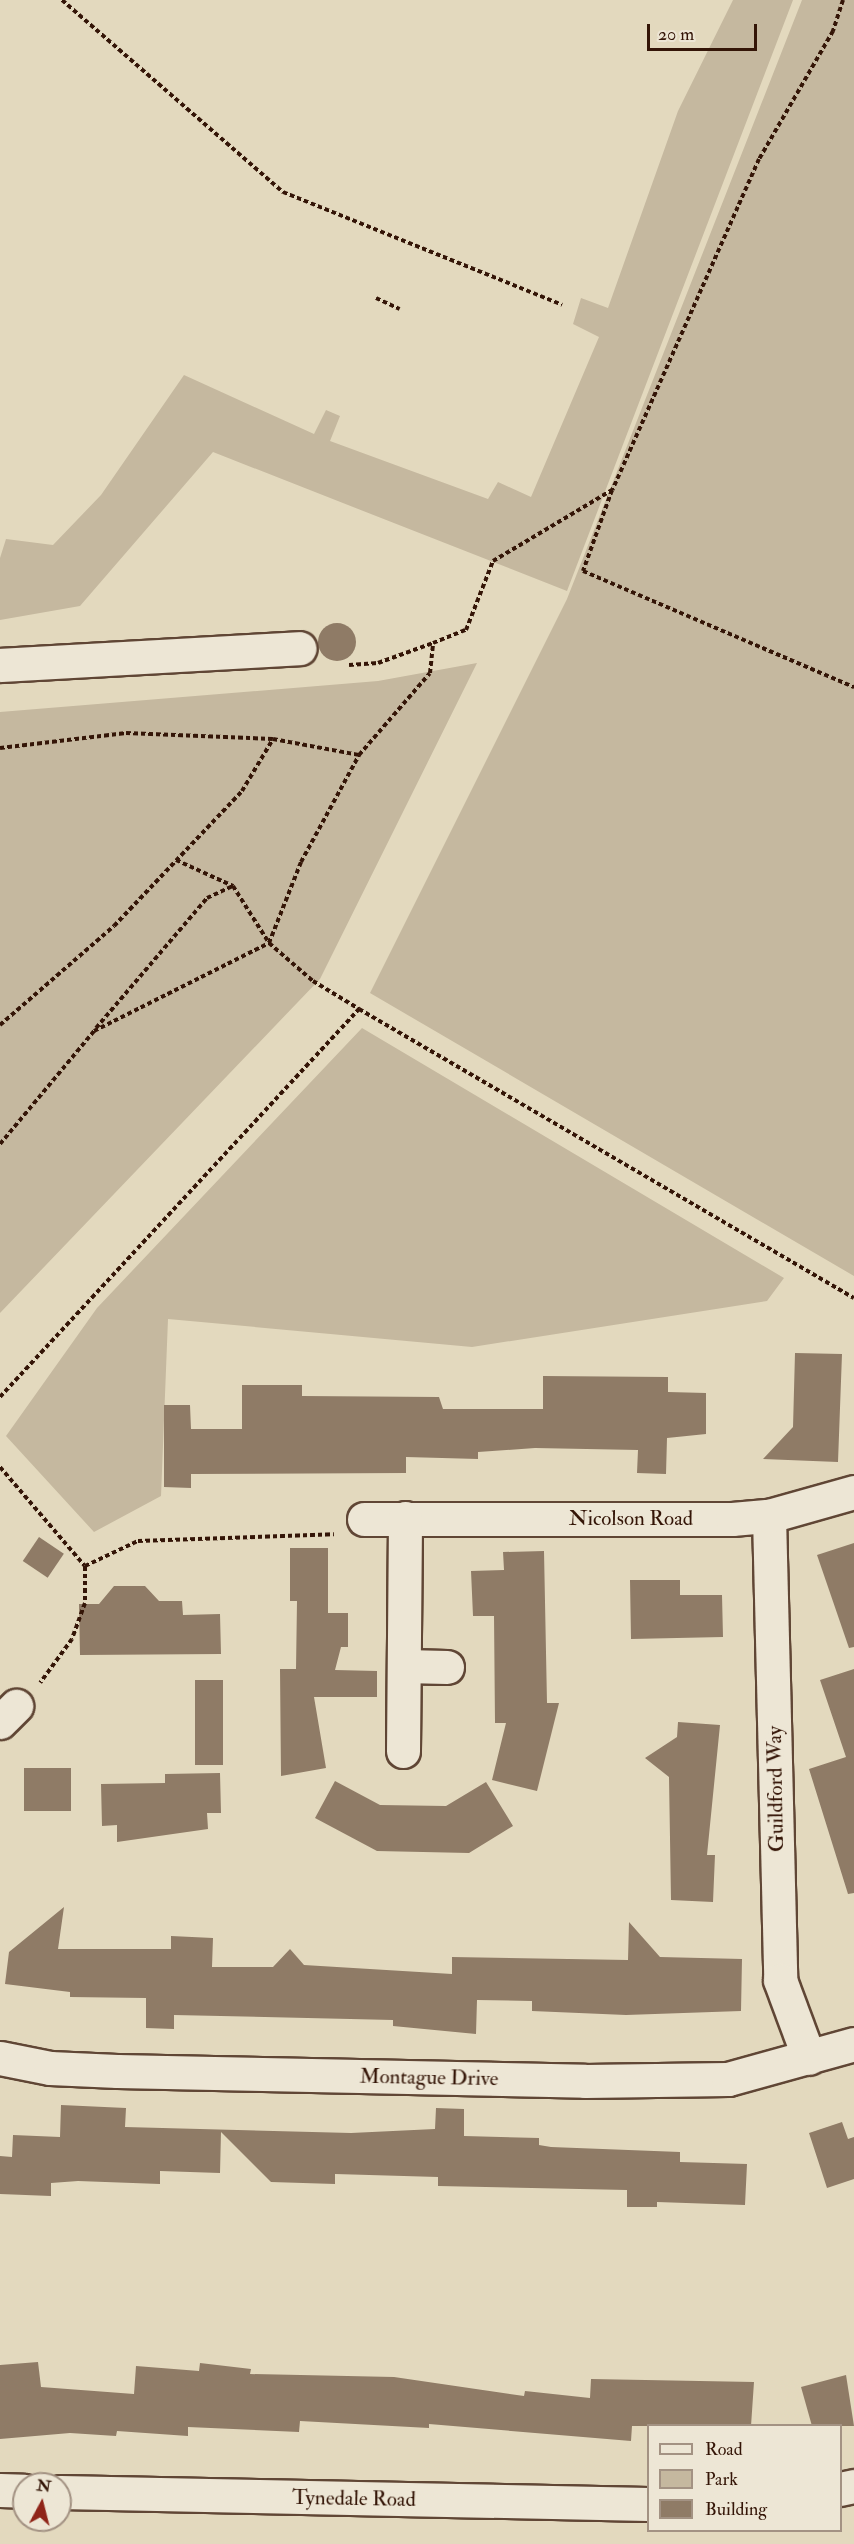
<!DOCTYPE html>
<html>
<head>
<meta charset="utf-8">
<style>
  body { margin:0 }
  #map { position:relative; width:854px; height:2544px; overflow:hidden; background:#e3d9be; font-family:"IM FELL Double Pica",serif }
  div>[style] { position:absolute }
  .green>* { inset:0; background:#c5b89f }
  .building>* { inset:0; background:#8f7b66; transform-origin:0 0 }
  .round { border-radius:50% }
  .path>* { height:4px; margin-top:-2px; transform-origin:0; background:repeating-linear-gradient(90deg,#341507 0 4.5px,transparent 0 7.5px) }
  .roads { filter:drop-shadow(2px 0 #604635) drop-shadow(-2px 0 #604635) drop-shadow(0 2px #604635) drop-shadow(0 -2px #604635) }
  .minor>* { height:33px; margin:-16.5px; padding:0 16.5px; transform-origin:16.5px; border-radius:16.5px; background:#ede6d5 }
  span { translate:-50% -50%; white-space:nowrap; text-align:center; line-height:1.15; -webkit-text-stroke:5px #ede6d5; paint-order:stroke }
  .street-label { font-size:21px; color:#341507 }
  .legend { position:absolute; left:647px; top:2424px; width:195px; height:108px; box-sizing:border-box; background:#ede6d5; border:2px solid #a39283; margin:0; padding:8px 10px; list-style:none; font-size:18px; color:#341507 }
  .legend li { display:flex; align-items:center; gap:12px; height:30px }
  .legend b { width:30px; border:2px solid #a39283 }
  .north { position:absolute; left:12px; top:2472px; width:60px; height:60px; box-sizing:border-box; background:#ede6d5; border:2px solid #a39283; border-radius:50%; rotate:7deg; font-size:16px; font-weight:700; line-height:24px; text-align:center; color:#341507 }
  .north::after { content:''; display:block; margin:auto; width:21px; height:27px; background:#8f2418; clip-path:polygon(50% 0,100% 100%,50% 72%,0 100%) }
  .scale { position:absolute; left:647px; top:24px; width:110px; height:27px; box-sizing:border-box; border:3px solid #341507; border-top:0; padding-left:8px; font-size:18px; line-height:21px; white-space:nowrap; color:#341507; -webkit-text-stroke:4px #ede6d5; paint-order:stroke }
</style>
</head>
<body>
<div id="map">
  <div class="green">
    <i style="clip-path:polygon(733px 0,793px 0,567px 591px,213px 452px,80px 606px,0 620px,0 558px,6px 539px,53px 545px,101px 495px,184px 375px,314px 434px,326px 410px,340px 416px,330px 441px,488px 499px,498px 482px,531px 497px,599px 337px,573px 324px,581px 298px,608px 308px,678px 111px)"></i>
    <i style="clip-path:polygon(802px 0,854px 0,854px 1276px,370px 993px,567px 599px)"></i>
    <i style="clip-path:polygon(477px 663px,320px 979px,0 1313px,0 712px,378px 681px)"></i>
    <i style="clip-path:polygon(362px 1028px,784px 1278px,767px 1301px,472px 1347px,168px 1319px,161px 1496px,94px 1532px,6px 1436px,97px 1308px)"></i>
  </div>
  <div class="building">
    <i class="round" style="left:318px;top:623px;width:38px;height:38px"></i>
    <i style="clip-path:polygon(795px 1353px,842px 1354px,838px 1462px,763px 1459px,793px 1427px)"></i>
    <i style="clip-path:polygon(543px 1376px,668px 1377px,668px 1392px,706px 1393px,706px 1434px,667px 1438px,666px 1474px,637px 1473px,638px 1450px,535px 1448px,478px 1452px,478px 1459px,406px 1457px,406px 1473px,191px 1474px,191px 1488px,164px 1487px,164px 1405px,190px 1405px,191px 1429px,242px 1429px,242px 1385px,302px 1385px,302px 1396px,439px 1397px,443px 1409px,543px 1409px)"></i>
    <i style="left:39px;top:1537px;width:30px;height:29px;rotate:34deg"></i>
    <i style="clip-path:polygon(854px 1543px,854px 1647px,849px 1648px,817px 1555px)"></i>
    <i style="clip-path:polygon(290px 1548px,328px 1548px,328px 1613px,348px 1613px,348px 1647px,341px 1647px,335px 1670px,377px 1671px,377px 1697px,314px 1697px,326px 1768px,281px 1776px,280px 1669px,296px 1669px,297px 1601px,290px 1601px)"></i>
    <i style="clip-path:polygon(544px 1551px,547px 1703px,559px 1703px,537px 1791px,492px 1780px,506px 1723px,495px 1723px,494px 1616px,473px 1616px,471px 1571px,504px 1570px,503px 1552px)"></i>
    <i style="clip-path:polygon(630px 1580px,680px 1580px,680px 1595px,722px 1595px,723px 1637px,631px 1639px)"></i>
    <i style="clip-path:polygon(114px 1586px,145px 1586px,159px 1601px,182px 1601px,183px 1615px,220px 1614px,221px 1654px,80px 1655px,79px 1604px,99px 1604px)"></i>
    <i style="clip-path:polygon(854px 1669px,854px 1893px,848px 1894px,809px 1769px,846px 1757px,820px 1680px)"></i>
    <i style="left:195px;top:1680px;width:28px;height:85px"></i>
    <i style="clip-path:polygon(678px 1722px,720px 1725px,707px 1855px,715px 1855px,713px 1902px,671px 1900px,669px 1777px,645px 1758px,677px 1737px)"></i>
    <i style="left:71px;top:1768px;width:43px;height:47px;rotate:90deg"></i>
    <i style="clip-path:polygon(220px 1773px,221px 1813px,207px 1813px,208px 1829px,117px 1842px,117px 1825px,102px 1826px,101px 1784px,165px 1783px,165px 1774px)"></i>
    <i style="clip-path:polygon(335px 1781px,380px 1805px,446px 1806px,486px 1782px,513px 1826px,469px 1853px,377px 1851px,315px 1818px)"></i>
    <i style="clip-path:polygon(64px 1907px,58px 1949px,171px 1949px,171px 1936px,213px 1938px,212px 1967px,273px 1967px,290px 1949px,304px 1965px,452px 1974px,452px 1957px,628px 1960px,629px 1922px,660px 1957px,742px 1959px,741px 2011px,626px 2015px,532px 2011px,532px 2001px,477px 2000px,476px 2034px,393px 2026px,393px 2020px,174px 2015px,174px 2029px,146px 2028px,146px 1998px,70px 1997px,70px 1992px,5px 1984px,9px 1952px)"></i>
    <i style="clip-path:polygon(61px 2105px,126px 2108px,125px 2127px,351px 2133px,435px 2129px,436px 2108px,464px 2109px,464px 2136px,539px 2138px,539px 2145px,551px 2147px,680px 2152px,680px 2162px,747px 2164px,745px 2205px,657px 2202px,657px 2207px,627px 2207px,627px 2190px,438px 2186px,438px 2177px,335px 2174px,335px 2184px,271px 2182px,221px 2132px,220px 2173px,160px 2171px,160px 2184px,78px 2181px,51px 2183px,51px 2196px,0 2194px,0 2156px,12px 2157px,13px 2135px,60px 2137px)"></i>
    <i style="clip-path:polygon(842px 2122px,848px 2139px,854px 2137px,854px 2179px,827px 2188px,809px 2133px)"></i>
    <i style="clip-path:polygon(38px 2362px,41px 2387px,134px 2394px,136px 2366px,199px 2371px,200px 2363px,251px 2369px,250px 2374px,394px 2377px,524px 2396px,525px 2391px,590px 2398px,591px 2379px,754px 2382px,751px 2426px,632px 2426px,631px 2441px,429px 2424px,429px 2428px,300px 2421px,299px 2432px,188px 2427px,188px 2436px,117px 2431px,116px 2436px,70px 2433px,0 2439px,0 2365px)"></i>
    <i style="clip-path:polygon(846px 2375px,854px 2426px,812px 2426px,801px 2387px)"></i>
  </div>
  <div class="path">
    <i style="left:62px;top:0;width:293px;rotate:41deg"></i>
    <i style="left:283px;top:192px;width:301px;rotate:22deg"></i>
    <i style="left:843px;top:0;width:33px;rotate:108deg"></i>
    <i style="left:833px;top:31px;width:148px;rotate:120deg"></i>
    <i style="left:759px;top:159px;width:362px;rotate:113.9deg"></i>
    <i style="left:612px;top:490px;width:86px;rotate:109.7deg"></i>
    <i style="left:583px;top:571px;width:295px;rotate:23.2deg"></i>
    <i style="left:376px;top:298px;width:26px;rotate:25deg"></i>
    <i style="left:349px;top:665px;width:29px;rotate:-4deg"></i>
    <i style="left:378px;top:663px;width:59px;rotate:-20deg"></i>
    <i style="left:0;top:748px;width:127px;rotate:-6.8deg"></i>
    <i style="left:126px;top:733px;width:147px;rotate:2.3deg"></i>
    <i style="left:273px;top:739px;width:87px;rotate:10.5deg"></i>
    <i style="left:176px;top:860px;width:63px;rotate:24.5deg"></i>
    <i style="left:233px;top:886px;width:67px;rotate:57.7deg"></i>
    <i style="left:269px;top:943px;width:58px;rotate:40.8deg"></i>
    <i style="left:313px;top:981px;width:54px;rotate:31.3deg"></i>
    <i style="left:0;top:1025px;width:151px;rotate:-41deg"></i>
    <i style="left:114px;top:926px;width:186px;rotate:-46.5deg"></i>
    <i style="left:242px;top:791px;width:61px;rotate:-59.2deg"></i>
    <i style="left:96px;top:1028px;width:171px;rotate:-49.5deg"></i>
    <i style="left:207px;top:898px;width:29px;rotate:-25deg"></i>
    <i style="left:0;top:1144px;width:147px;rotate:-50.2deg"></i>
    <i style="left:94px;top:1031px;width:196px;rotate:-26.7deg"></i>
    <i style="left:269px;top:943px;width:87px;rotate:-68.4deg"></i>
    <i style="left:301px;top:862px;width:122px;rotate:-61.5deg"></i>
    <i style="left:359px;top:755px;width:108px;rotate:-49.1deg"></i>
    <i style="left:430px;top:673px;width:30px;rotate:-84deg"></i>
    <i style="left:433px;top:643px;width:35px;rotate:-22deg"></i>
    <i style="left:466px;top:630px;width:74px;rotate:-68.6deg"></i>
    <i style="left:493px;top:561px;width:139px;rotate:-30.8deg"></i>
    <i style="left:0;top:1397px;width:529px;rotate:-47.22deg"></i>
    <i style="left:359px;top:1009px;width:573px;rotate:30.28deg"></i>
    <i style="left:0;top:1467px;width:130px;rotate:49.4deg"></i>
    <i style="left:85px;top:1566px;width:37px;rotate:90deg"></i>
    <i style="left:85px;top:1603px;width:38px;rotate:110deg"></i>
    <i style="left:72px;top:1639px;width:54px;rotate:126deg"></i>
    <i style="left:85px;top:1566px;width:59px;rotate:-25.3deg"></i>
    <i style="left:138px;top:1541px;width:196px;rotate:-2deg"></i>
  </div>
  <div class="roads">
    <div class="minor">
      <i style="left:0;top:665px;width:300px;rotate:-3.2deg"></i>
      <i style="left:769px;top:1516px;width:464px;rotate:88.6deg"></i>
      <i style="left:780px;top:1980px;width:83px;rotate:69.6deg"></i>
      <i style="left:364px;top:1519px;width:368px"></i>
      <i style="left:732px;top:1519px;width:37px;rotate:-5deg"></i>
      <i style="left:769px;top:1516px;width:88px;rotate:-15.8deg"></i>
      <i style="left:404px;top:1666px;width:43px;rotate:1.3deg"></i>
      <i style="left:0;top:1722px;width:23px;rotate:-45deg"></i>
      <i style="left:403px;top:1751px;width:233px;rotate:-89.5deg"></i>
      <i style="left:0;top:2058px;width:51px;rotate:11.3deg"></i>
      <i style="left:50px;top:2068px;width:67px;rotate:2.6deg"></i>
      <i style="left:117px;top:2071px;width:468px;rotate:1.2deg"></i>
      <i style="left:585px;top:2081px;width:143px;rotate:-0.8deg"></i>
      <i style="left:728px;top:2079px;width:131px;rotate:-15.5deg"></i>
      <i style="left:840px;top:2489px;width:14px;rotate:-12deg"></i>
      <i style="left:0;top:2490px;width:24px;rotate:2deg"></i>
      <i style="left:60px;top:2492px;width:588px;rotate:1.17deg"></i>
    </div>
  </div>
  <div class="street-label">
    <span style="left:631px;top:1519px">Nicolson Road</span>
    <span style="left:776px;top:1789px;rotate:-91deg">Guildford Way</span>
    <span style="left:429px;top:2078px;rotate:1deg">Montague Drive</span>
    <span style="left:354px;top:2499px;rotate:1deg">Tynedale Road</span>
  </div>
  <ul class="legend">
  <li><b style="height:8px;background:#ede6d5"></b>Road</li>
  <li><b style="height:16px;background:#c5b89f"></b>Park</li>
  <li><b style="height:16px;background:#8f7b66"></b>Building</li>
  </ul>
  <div class="north">N</div>
  <div class="scale">20 m</div>
</div>
</body>
</html>
